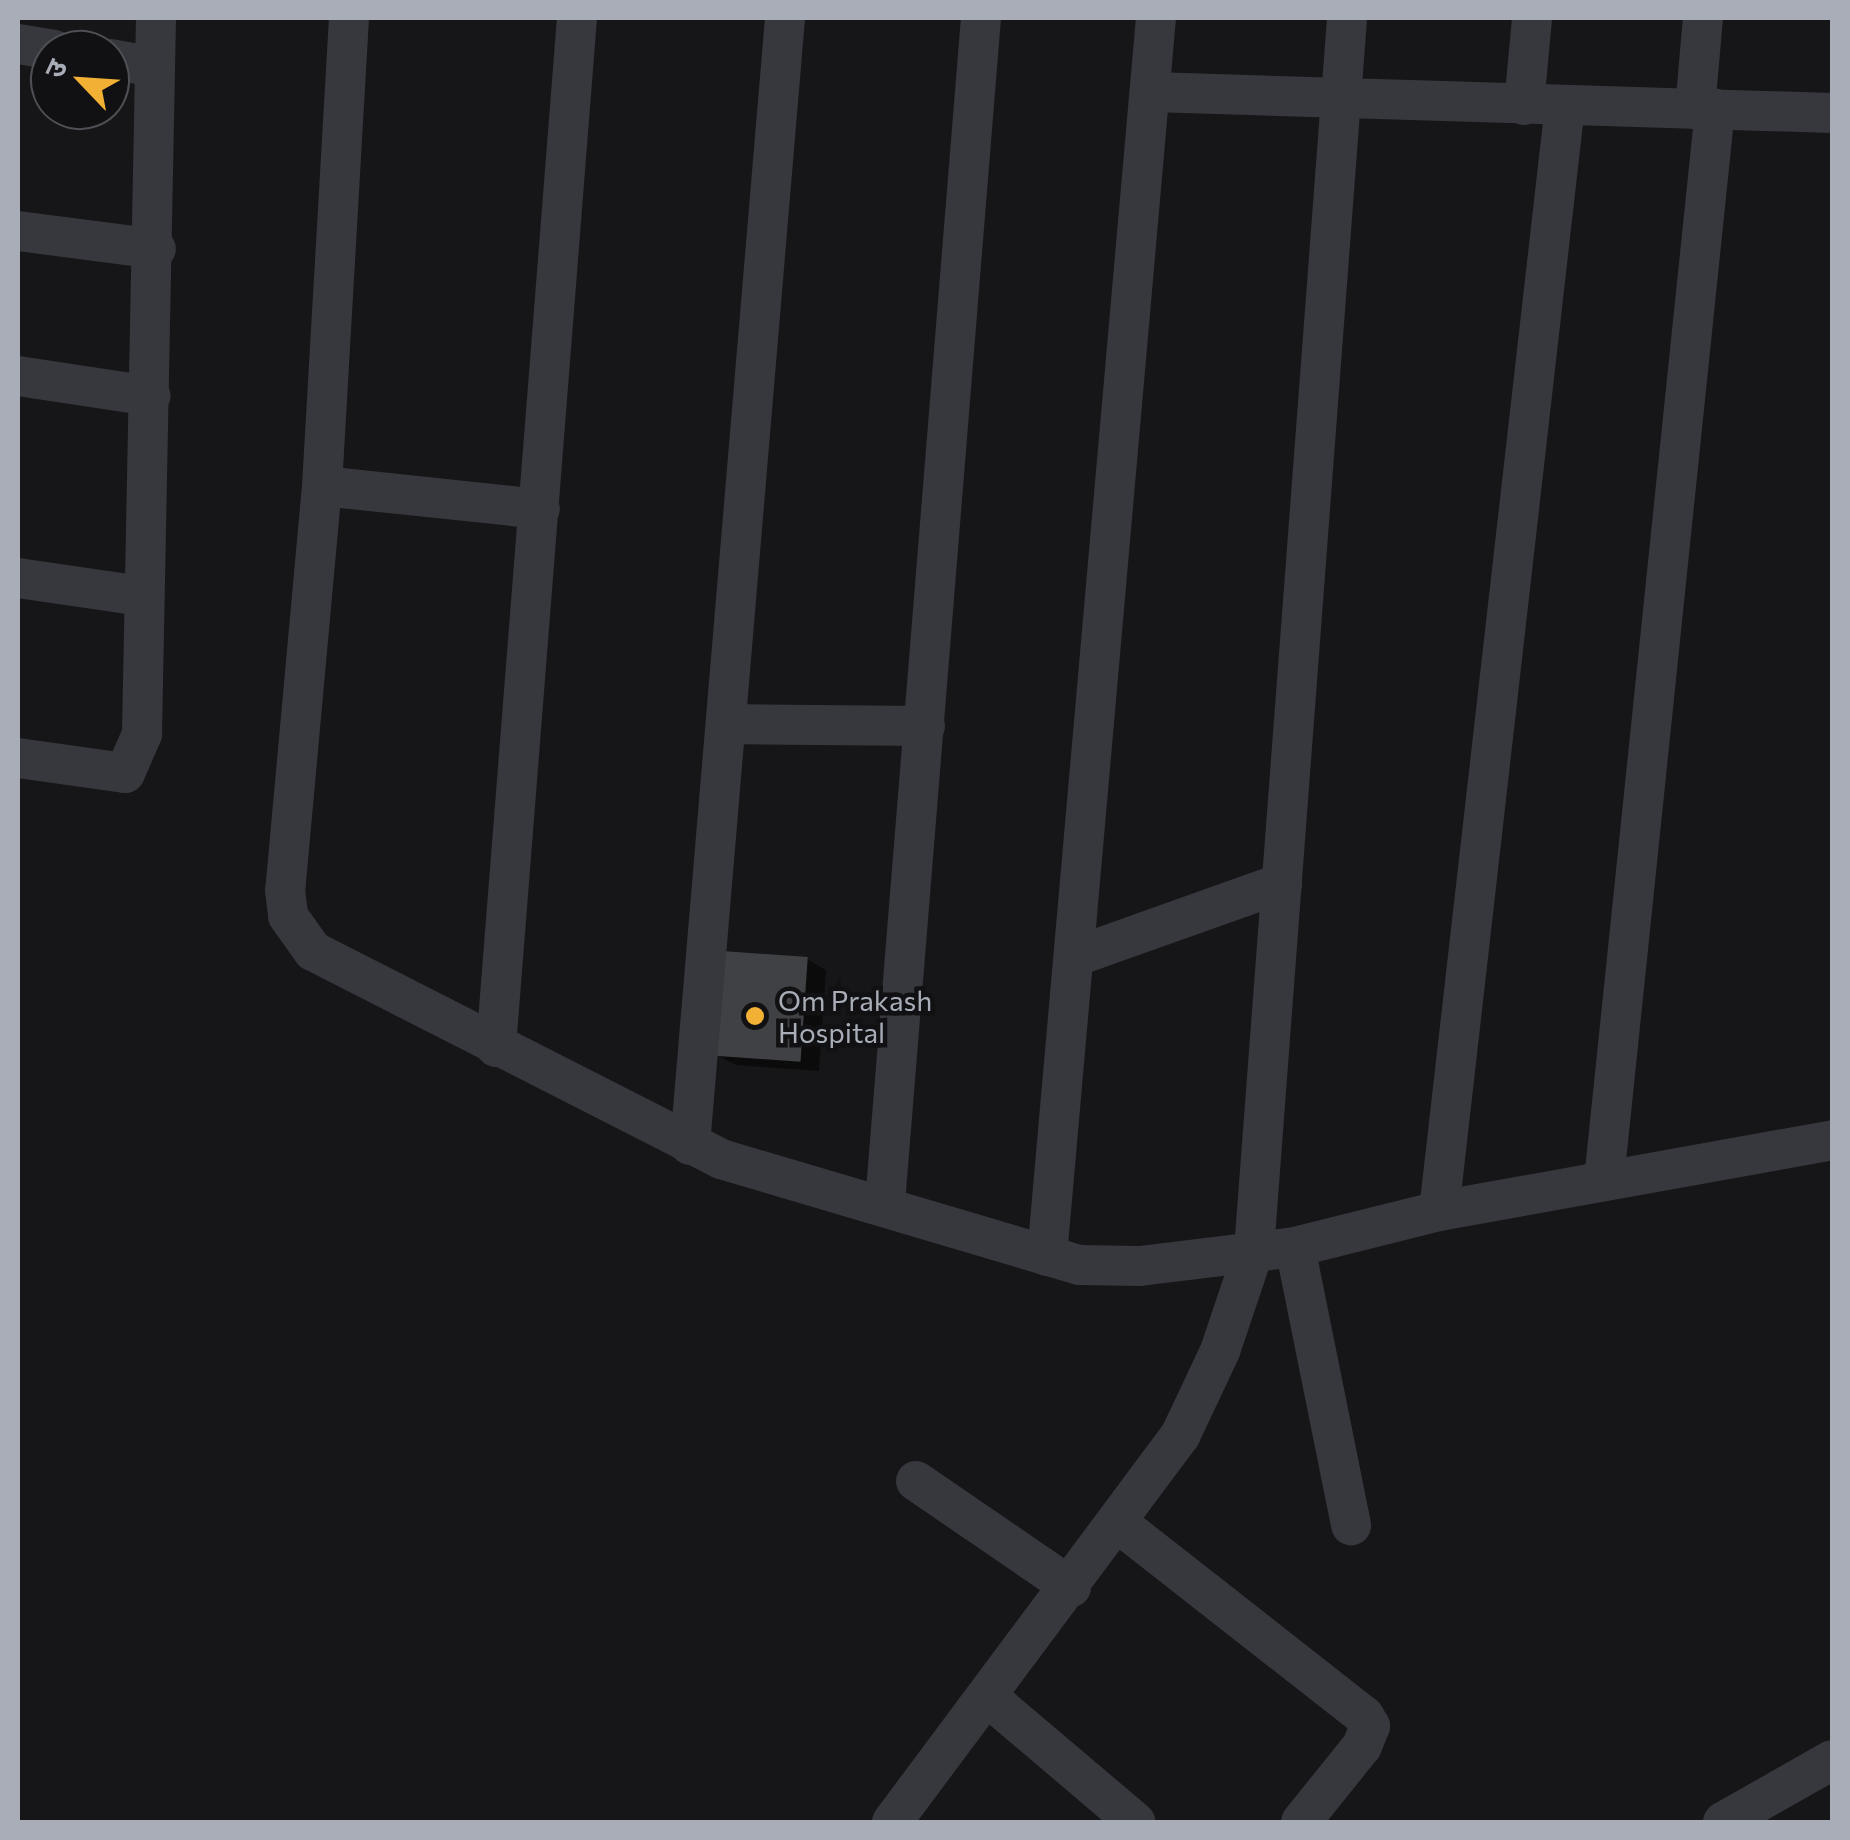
<!DOCTYPE html>
<html>
<head>
<meta charset="utf-8">
<style>
  body { margin:0 }
  #map { position:relative; width:1850px; height:1840px; overflow:hidden; background:#161618; font-family:Commissioner,"Noto Sans Devanagari",sans-serif }
  div>[style] { position:absolute }
  .shadow>* { inset:0; background:#0007 }
  .building>* { inset:0; background:#404145; transform-origin:0 0 }
  .street>* { height:40px; margin:-20px; padding:0 20px; transform-origin:20px; border-radius:20px; background:#37383d }
  .dots>* { width:28px; height:28px; translate:-50% -50%; box-sizing:border-box; border:5px solid #111113; border-radius:50% }
  span { translate:-50% -50%; white-space:nowrap; text-align:center; line-height:1.15; -webkit-text-stroke:9px #111113; paint-order:stroke }
  .poi-label { font-size:28px; color:#a8adb8 }
  .left { translate:0 -50%; text-align:left }
  .frame { position:absolute; inset:0; border:20px solid #a8adb8; pointer-events:none }
  .north { position:absolute; left:30px; top:30px; width:100px; height:100px; box-sizing:border-box; background:#111113; border:2px solid #4d4f55; border-radius:50%; rotate:295deg; font-size:28px; font-weight:700; line-height:40px; text-align:center; color:#a8adb8 }
  .north::after { content:''; display:block; margin:auto; width:35px; height:45px; background:#f2b134; clip-path:polygon(50% 0,100% 100%,50% 72%,0 100%) }
</style>
</head>
<body>
<div id="map">
  <div class="shadow">
    <i style="clip-path:polygon(807px 959px,826px 970px,819px 1071px,736px 1065px,717px 1055px)"></i>
  </div>
  <div class="building">
    <i style="left:722px;top:951px;width:86px;height:105px;rotate:4deg"></i>
  </div>
  <div class="street">
    <i style="left:349px;top:18px;width:469px;rotate:93.3deg"></i>
    <i style="left:322px;top:486px;width:406px;rotate:95.2deg"></i>
    <i style="left:285px;top:890px;width:26px;rotate:83deg"></i>
    <i style="left:288px;top:916px;width:43px;rotate:54.5deg"></i>
    <i style="left:313px;top:951px;width:458px;rotate:27deg"></i>
    <i style="left:721px;top:1159px;width:373px;rotate:16.5deg"></i>
    <i style="left:1079px;top:1265px;width:61px;rotate:0.9deg"></i>
    <i style="left:1140px;top:1266px;width:156px;rotate:-7deg"></i>
    <i style="left:1295px;top:1247px;width:148px;rotate:-14deg"></i>
    <i style="left:1439px;top:1211px;width:399px;rotate:-10.2deg"></i>
    <i style="left:18px;top:44px;width:36px;rotate:9deg"></i>
    <i style="left:110px;top:59px;width:45px;rotate:10.3deg"></i>
    <i style="left:1152px;top:92px;width:680px;rotate:1.77deg"></i>
    <i style="left:1524px;top:105px;width:87px;rotate:-84.7deg"></i>
    <i style="left:1695px;top:109px;width:91px;rotate:-85deg"></i>
    <i style="left:18px;top:231px;width:139px;rotate:7.4deg"></i>
    <i style="left:18px;top:376px;width:134px;rotate:8.6deg"></i>
    <i style="left:322px;top:486px;width:219px;rotate:6deg"></i>
    <i style="left:18px;top:578px;width:125px;rotate:8.3deg"></i>
    <i style="left:726px;top:724px;width:199px;rotate:0.6deg"></i>
    <i style="left:18px;top:758px;width:108px;rotate:8deg"></i>
    <i style="left:125px;top:773px;width:43px;rotate:-66.4deg"></i>
    <i style="left:142px;top:734px;width:716px;rotate:-88.88deg"></i>
    <i style="left:1074px;top:957px;width:221px;rotate:-19.6deg"></i>
    <i style="left:496px;top:1047px;width:1032px;rotate:-85.5deg"></i>
    <i style="left:690px;top:1145px;width:1131px;rotate:-85.18deg"></i>
    <i style="left:1604px;top:1180px;width:1077px;rotate:-84.08deg"></i>
    <i style="left:885px;top:1203px;width:1189px;rotate:-85.37deg"></i>
    <i style="left:1439px;top:1211px;width:1113px;rotate:-83.5deg"></i>
    <i style="left:1295px;top:1247px;width:284px;rotate:78.6deg"></i>
    <i style="left:1047px;top:1256px;width:1243px;rotate:-84.97deg"></i>
    <i style="left:916px;top:1481px;width:188px;rotate:34.4deg"></i>
    <i style="left:1118px;top:1523px;width:313px;rotate:38.1deg"></i>
    <i style="left:1364px;top:1716px;width:12px;rotate:59deg"></i>
    <i style="left:1370px;top:1726px;width:22px;rotate:112deg"></i>
    <i style="left:1362px;top:1746px;width:97px;rotate:128.8deg"></i>
    <i style="left:989px;top:1698px;width:192px;rotate:40.3deg"></i>
    <i style="left:892px;top:1822px;width:482px;rotate:-53.3deg"></i>
    <i style="left:1180px;top:1436px;width:94px;rotate:-64.8deg"></i>
    <i style="left:1220px;top:1351px;width:107px;rotate:-71.4deg"></i>
    <i style="left:1254px;top:1250px;width:1236px;rotate:-85.68deg"></i>
    <i style="left:1723px;top:1822px;width:125px;rotate:-29.6deg"></i>
  </div>
  <div class="dots">
    <i style="left:755px;top:1016px;background:#f2b134"></i>
  </div>
  <div class="poi-label">
    <span class="left" style="left:778px;top:1016px">Om Prakash<br>Hospital</span>
  </div>
  <div class="frame"></div>
  <div class="north">उ</div>
</div>
</body>
</html>
